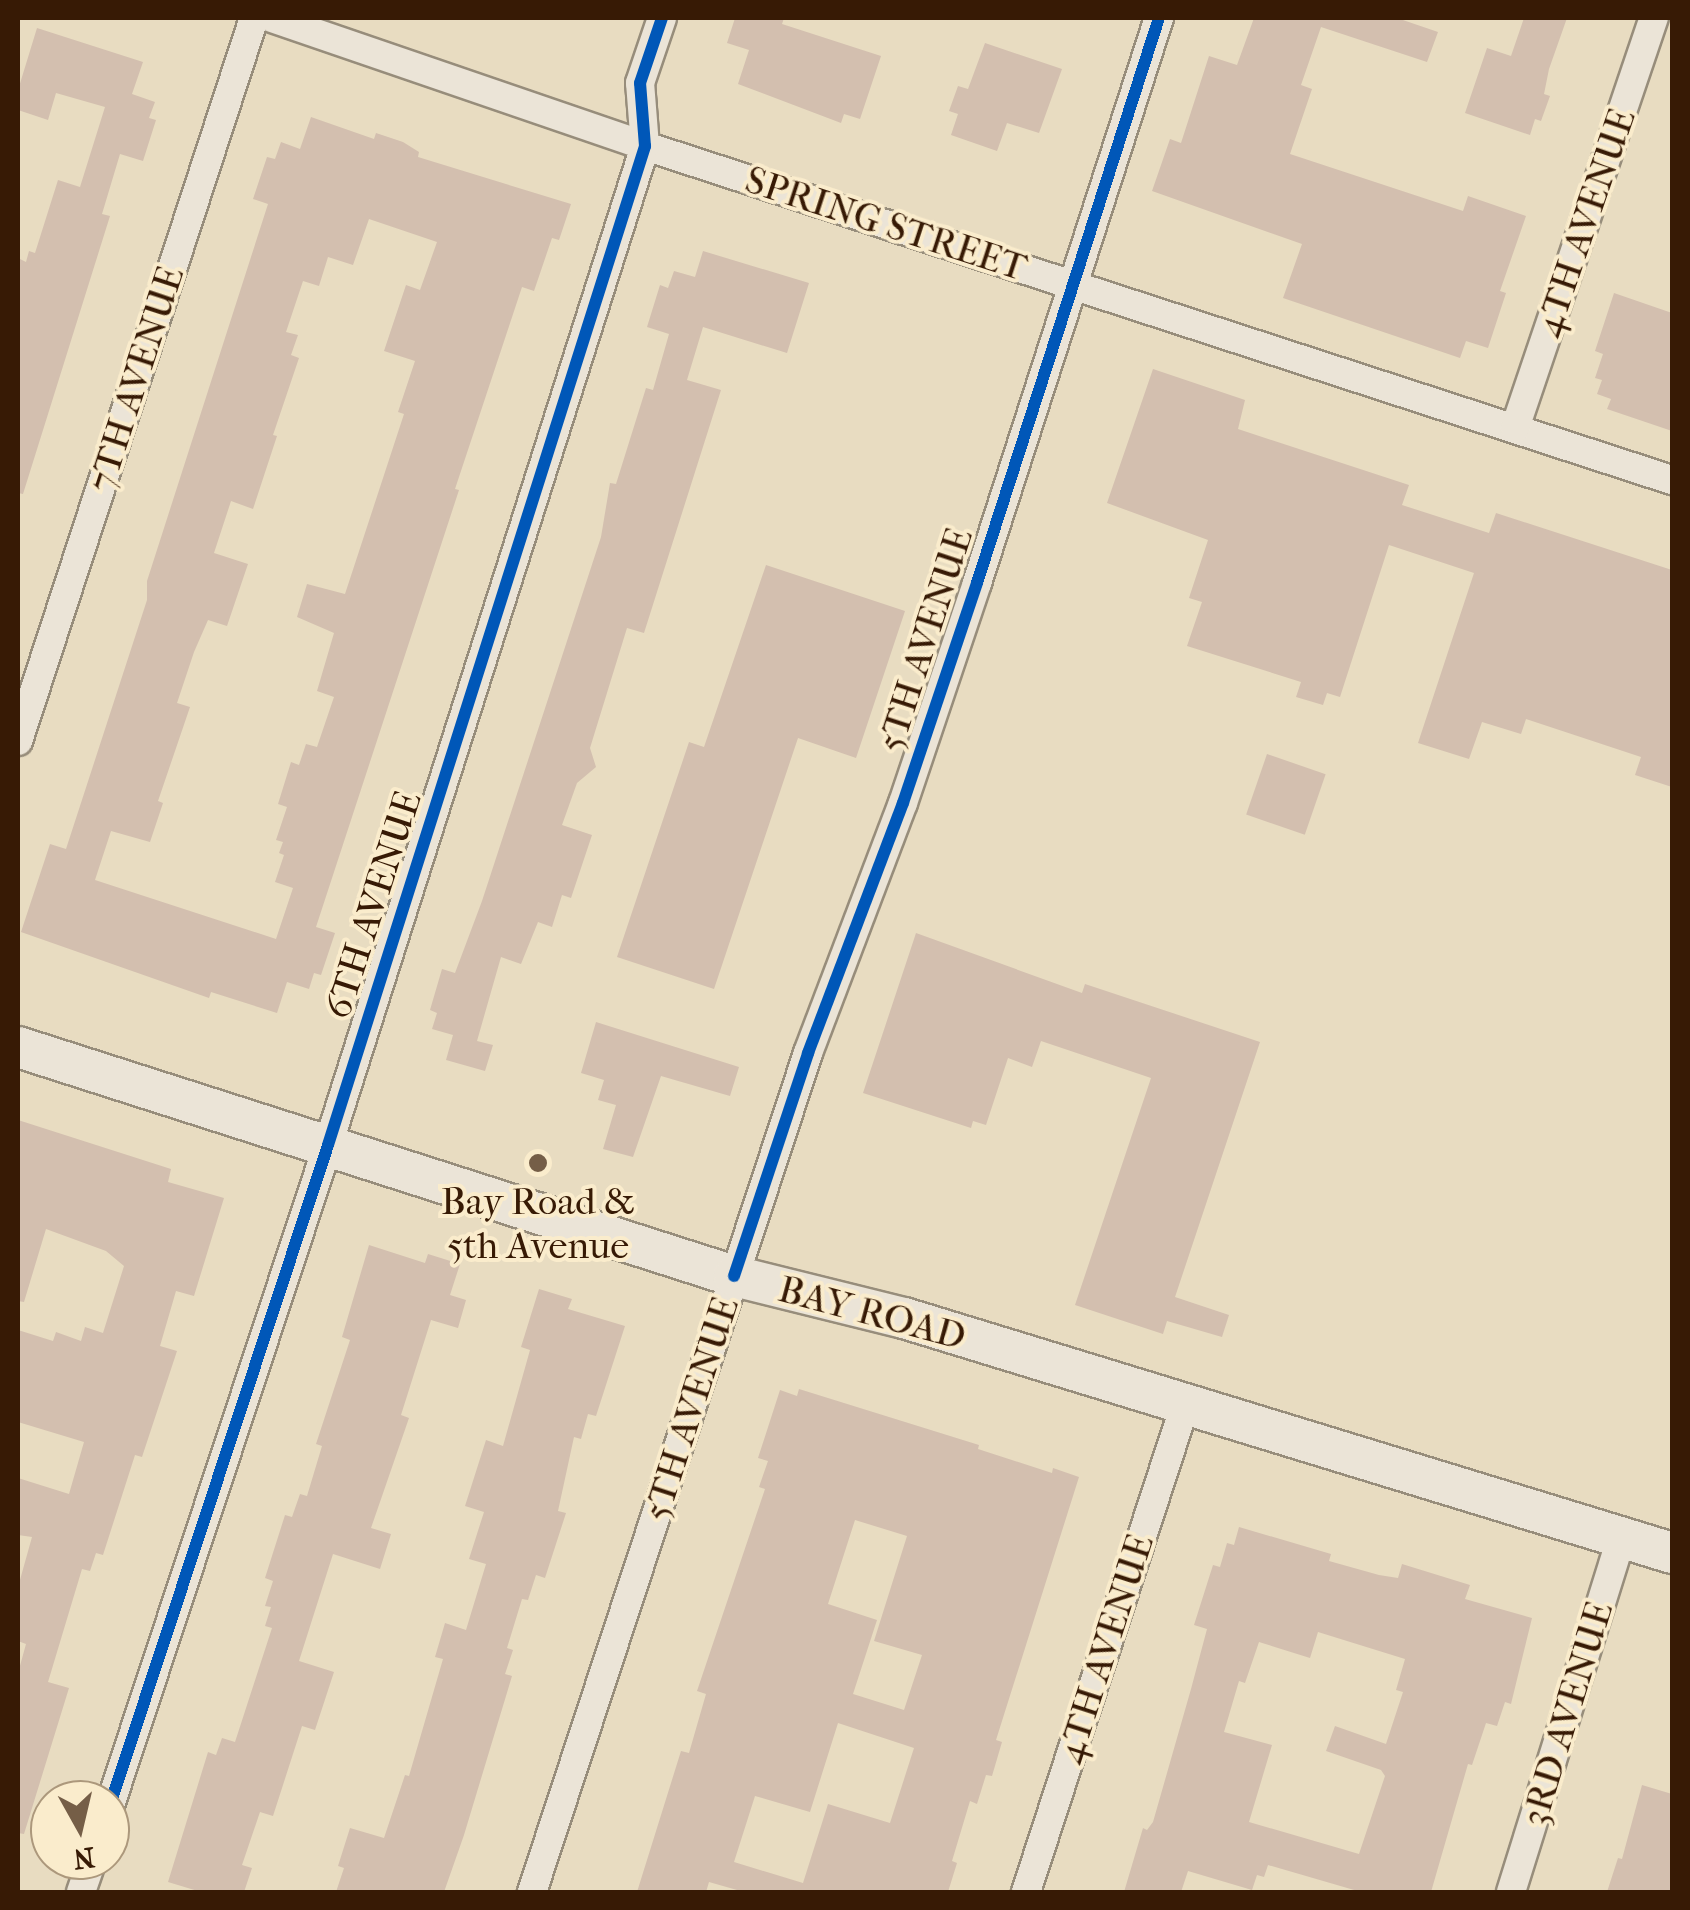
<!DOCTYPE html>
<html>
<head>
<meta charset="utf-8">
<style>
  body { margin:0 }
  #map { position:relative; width:1690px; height:1910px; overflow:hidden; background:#e8dcc1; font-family:"IM FELL French Canon",serif }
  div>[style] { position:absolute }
  .building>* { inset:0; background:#d3bfaf; transform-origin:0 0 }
  .roads { filter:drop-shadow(2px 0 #978d7b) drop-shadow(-2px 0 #978d7b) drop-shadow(0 2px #978d7b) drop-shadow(0 -2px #978d7b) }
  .street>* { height:28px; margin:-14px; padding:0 14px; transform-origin:14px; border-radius:14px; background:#ebe4d7 }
  .secondary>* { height:40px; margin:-20px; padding:0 20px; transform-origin:20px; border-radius:20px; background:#ebe4d7 }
  .cycleway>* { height:12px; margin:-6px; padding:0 6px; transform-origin:6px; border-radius:6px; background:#0057b8 }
  .dots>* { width:28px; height:28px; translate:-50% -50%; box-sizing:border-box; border:5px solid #faeccc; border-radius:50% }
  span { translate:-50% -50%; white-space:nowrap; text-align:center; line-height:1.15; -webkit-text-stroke:8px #faeccc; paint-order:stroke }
  .street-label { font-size:38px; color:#371a05 }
  .poi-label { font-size:38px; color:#371a05 }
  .frame { position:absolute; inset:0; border:20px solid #371a05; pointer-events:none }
  .north { position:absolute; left:30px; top:1780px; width:100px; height:100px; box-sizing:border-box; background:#faeccc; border:2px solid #ac987c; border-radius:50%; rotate:172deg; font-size:28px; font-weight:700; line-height:40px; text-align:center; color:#371a05 }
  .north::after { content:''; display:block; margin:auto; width:35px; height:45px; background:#755e47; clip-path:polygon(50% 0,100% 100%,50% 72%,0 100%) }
</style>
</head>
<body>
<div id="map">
  <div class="building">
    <i style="clip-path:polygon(735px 18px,784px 18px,782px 24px,881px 56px,860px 119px,844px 114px,841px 123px,738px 84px,749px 50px,727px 43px)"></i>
    <i style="clip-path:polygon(1254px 18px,1397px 18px,1438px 32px,1427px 62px,1321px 27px,1301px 85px,1312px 89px,1290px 154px,1463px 211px,1468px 196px,1526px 216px,1500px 291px,1506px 293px,1488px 348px,1466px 341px,1460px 358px,1283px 298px,1302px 244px,1152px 191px,1170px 139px,1181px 143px,1209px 56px,1237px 65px)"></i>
    <i style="clip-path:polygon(1524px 18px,1567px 18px,1549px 69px,1544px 94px,1550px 96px,1541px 121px,1535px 119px,1530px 135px,1465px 113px,1487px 48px,1511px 56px)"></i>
    <i style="clip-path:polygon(37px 28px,143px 62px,132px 94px,155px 102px,149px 118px,156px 120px,143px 161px,120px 154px,102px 214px,110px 216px,23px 494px,18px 493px,18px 258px,26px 262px,29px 251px,35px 253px,58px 180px,80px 187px,105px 107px,56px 93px,48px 120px,18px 110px,18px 90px)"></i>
    <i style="clip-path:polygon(985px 43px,1062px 69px,1039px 133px,1007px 123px,997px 151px,951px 135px,958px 114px,949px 111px,958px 86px,968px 89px)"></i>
    <i style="clip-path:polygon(evenodd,311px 117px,374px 139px,376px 133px,403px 142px,419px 152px,418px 157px,571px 204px,559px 240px,552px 238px,534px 291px,522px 287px,455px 489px,459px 490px,316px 927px,335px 933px,321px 975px,314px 973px,309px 989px,287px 982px,277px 1013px,211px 992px,209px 998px,21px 932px,50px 844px,66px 849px,147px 600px,147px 581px,268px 204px,253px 199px,267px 157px,275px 159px,281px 142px,300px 149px,311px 117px,369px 219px,437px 242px,420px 290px,406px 285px,384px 351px,415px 361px,398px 412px,404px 414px,345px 594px,307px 584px,297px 617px,334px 633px,317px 691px,334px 697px,317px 747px,306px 744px,299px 765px,291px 762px,278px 804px,287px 807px,276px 840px,283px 842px,279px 853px,284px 855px,275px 882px,293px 888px,276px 939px,95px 880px,111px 831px,150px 842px,163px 803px,158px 801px,190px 707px,177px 703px,194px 652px,208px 620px,227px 626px,248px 564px,214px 553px,231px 501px,253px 509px,277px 436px,273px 435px,299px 358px,291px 355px,298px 335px,286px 332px,303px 281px,319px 286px,328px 257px,353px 265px,369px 219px)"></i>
    <i style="clip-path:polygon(703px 251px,809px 283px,787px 353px,703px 327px,687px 380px,721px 390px,644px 633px,627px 628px,590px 748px,596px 767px,577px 783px,562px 825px,592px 835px,571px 898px,562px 895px,552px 927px,538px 922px,521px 964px,501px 957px,477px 1041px,493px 1045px,485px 1071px,446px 1060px,453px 1035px,432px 1029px,437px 1013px,430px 1010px,442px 969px,455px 973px,482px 901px,601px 537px,610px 483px,616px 484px,646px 388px,653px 390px,669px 334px,647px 327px,660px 285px,668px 288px,674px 271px,695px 277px)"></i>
    <i style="clip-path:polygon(1614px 293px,1672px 313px,1672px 431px,1607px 409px,1611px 399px,1597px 394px,1602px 380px,1595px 378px,1603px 354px,1595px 351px)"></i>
    <i style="clip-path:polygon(1153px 369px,1245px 400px,1238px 429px,1409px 485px,1402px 505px,1489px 533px,1496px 513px,1672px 570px,1672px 787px,1635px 775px,1641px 757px,1526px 719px,1521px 734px,1482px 722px,1469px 759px,1418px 743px,1474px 573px,1389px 545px,1340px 697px,1327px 693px,1323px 705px,1296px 697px,1301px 682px,1187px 646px,1202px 602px,1189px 598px,1208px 540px,1107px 503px)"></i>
    <i style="clip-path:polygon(766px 565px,905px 611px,856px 758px,798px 738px,714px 989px,617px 957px,689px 742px,704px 747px)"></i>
    <i style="left:1267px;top:754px;width:62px;height:64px;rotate:19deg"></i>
    <i style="clip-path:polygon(916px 933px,1082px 993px,1085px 984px,1260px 1042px,1175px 1297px,1229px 1315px,1222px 1337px,1167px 1321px,1163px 1334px,1075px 1305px,1151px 1078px,1041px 1041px,1032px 1067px,1008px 1058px,986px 1125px,973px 1121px,971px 1128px,863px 1093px)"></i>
    <i style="clip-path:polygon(596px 1022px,739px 1067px,730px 1096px,661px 1076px,633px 1157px,603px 1149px,616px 1105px,598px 1100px,604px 1080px,581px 1073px)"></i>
    <i style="clip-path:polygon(18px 1120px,171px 1169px,168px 1182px,224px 1198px,194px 1296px,176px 1291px,160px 1346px,177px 1351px,142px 1457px,135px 1455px,103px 1555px,96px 1553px,90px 1571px,82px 1569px,48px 1682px,69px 1688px,24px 1834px,18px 1833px,18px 1673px,26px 1644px,18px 1641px,18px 1587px,32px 1537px,18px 1535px,18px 1478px,69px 1494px,84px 1442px,18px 1422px,18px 1330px,53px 1341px,56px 1332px,81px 1341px,85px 1327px,103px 1333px,124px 1266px,106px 1251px,46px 1229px,24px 1302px,18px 1301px)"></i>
    <i style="clip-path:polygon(369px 1245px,425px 1263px,428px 1254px,460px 1264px,450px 1295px,466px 1300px,458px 1328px,431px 1320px,401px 1415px,409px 1418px,371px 1528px,391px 1534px,380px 1569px,333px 1554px,299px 1661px,334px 1672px,315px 1730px,302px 1726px,273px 1816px,260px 1812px,242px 1865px,252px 1868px,244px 1892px,201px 1892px,168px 1882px,208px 1752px,216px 1755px,222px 1738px,235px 1742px,272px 1628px,265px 1626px,271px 1607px,265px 1606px,273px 1581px,265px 1578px,285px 1515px,292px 1517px,300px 1494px,307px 1496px,322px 1446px,316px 1444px,350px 1340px,342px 1337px)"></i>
    <i style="clip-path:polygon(539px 1289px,572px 1299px,568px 1309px,625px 1326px,596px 1416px,588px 1414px,581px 1439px,574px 1437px,558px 1511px,566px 1513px,545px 1578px,536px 1575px,528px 1600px,522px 1599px,507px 1648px,513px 1650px,505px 1674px,512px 1676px,464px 1835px,444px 1892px,336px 1892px,344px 1868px,338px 1866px,350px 1828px,384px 1838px,405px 1775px,409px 1776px,443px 1659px,435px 1657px,445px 1623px,466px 1630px,486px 1564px,469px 1559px,484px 1512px,465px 1506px,486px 1440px,503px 1446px,530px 1350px,521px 1347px)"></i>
    <i style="clip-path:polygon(evenodd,799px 1389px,979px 1445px,978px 1449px,1052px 1473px,1053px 1468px,1079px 1477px,996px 1740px,1002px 1742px,992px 1776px,986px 1775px,977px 1804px,970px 1801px,952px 1861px,957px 1863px,948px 1892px,744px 1892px,709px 1882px,706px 1892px,637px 1892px,681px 1751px,689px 1753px,706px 1694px,697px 1691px,765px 1489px,759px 1487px,768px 1461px,758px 1458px,780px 1390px,797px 1396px,799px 1389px,855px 1520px,907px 1536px,874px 1641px,922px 1655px,904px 1710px,853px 1694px,877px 1620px,828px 1604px,855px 1520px,799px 1389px,838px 1723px,914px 1748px,890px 1823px,828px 1804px,803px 1883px,734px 1862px,755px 1796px,810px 1812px,838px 1723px)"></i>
    <i style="clip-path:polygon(evenodd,1239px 1527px,1331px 1554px,1329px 1561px,1379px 1575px,1398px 1578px,1402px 1564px,1470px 1585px,1465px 1599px,1532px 1618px,1511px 1704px,1505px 1702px,1497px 1726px,1486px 1723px,1472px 1765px,1468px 1764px,1431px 1892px,1361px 1892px,1268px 1865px,1264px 1877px,1257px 1875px,1252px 1890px,1188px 1871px,1181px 1892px,1124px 1892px,1143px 1828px,1147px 1830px,1153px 1822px,1191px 1689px,1207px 1629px,1194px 1625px,1213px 1565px,1220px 1567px,1227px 1543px,1234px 1545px,1239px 1527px,1318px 1632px,1405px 1659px,1396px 1690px,1403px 1692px,1386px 1744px,1335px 1726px,1326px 1751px,1381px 1770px,1385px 1776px,1359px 1854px,1249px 1822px,1272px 1745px,1224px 1732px,1239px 1681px,1245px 1683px,1259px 1642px,1310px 1658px,1318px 1632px)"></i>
    <i style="clip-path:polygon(1642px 1785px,1672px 1794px,1672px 1892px,1607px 1892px,1618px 1858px,1622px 1859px)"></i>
  </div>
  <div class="roads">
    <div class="street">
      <i style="left:272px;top:18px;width:394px;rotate:18.9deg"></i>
      <i style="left:645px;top:146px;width:1080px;rotate:18.02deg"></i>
      <i style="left:1515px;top:428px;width:433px;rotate:-71.3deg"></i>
      <i style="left:18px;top:741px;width:761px;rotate:-71.92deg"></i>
      <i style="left:110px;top:1805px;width:695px;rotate:-71.72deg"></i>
      <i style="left:328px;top:1145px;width:1048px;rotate:-72.39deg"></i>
      <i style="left:645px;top:146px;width:63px;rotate:-94.5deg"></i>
      <i style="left:640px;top:83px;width:69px;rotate:-71.3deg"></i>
      <i style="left:81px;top:1892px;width:34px;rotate:-71deg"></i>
      <i style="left:532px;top:1892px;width:883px;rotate:-71.79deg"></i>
      <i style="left:808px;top:1053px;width:267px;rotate:-69.2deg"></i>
      <i style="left:903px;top:803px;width:232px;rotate:-71.4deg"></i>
      <i style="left:977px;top:583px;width:594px;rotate:-72.15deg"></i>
      <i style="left:1026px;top:1892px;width:512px;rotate:-71.92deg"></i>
      <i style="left:1511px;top:1892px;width:373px;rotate:-72.7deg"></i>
    </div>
    <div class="secondary">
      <i style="left:18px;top:1047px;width:752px;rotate:17.74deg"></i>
      <i style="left:734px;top:1276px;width:175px;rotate:13.9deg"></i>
      <i style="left:904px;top:1318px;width:803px;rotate:17.01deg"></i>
    </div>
  </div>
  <div class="cycleway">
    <i style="left:734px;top:1276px;width:235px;rotate:-71.6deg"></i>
    <i style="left:808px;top:1053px;width:267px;rotate:-69.2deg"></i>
    <i style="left:903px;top:803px;width:232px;rotate:-71.4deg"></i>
    <i style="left:977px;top:583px;width:594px;rotate:-72.15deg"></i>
    <i style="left:110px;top:1805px;width:695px;rotate:-71.72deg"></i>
    <i style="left:328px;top:1145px;width:1048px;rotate:-72.39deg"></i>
    <i style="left:645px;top:146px;width:63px;rotate:-94.5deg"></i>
    <i style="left:640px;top:83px;width:69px;rotate:-71.3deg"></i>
  </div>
  <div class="dots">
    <i style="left:538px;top:1163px;background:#755e47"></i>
  </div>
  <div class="street-label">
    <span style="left:1585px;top:223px;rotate:-71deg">4TH AVENUE</span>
    <span style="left:886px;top:224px;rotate:18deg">SPRING STREET</span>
    <span style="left:136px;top:379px;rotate:-72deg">7TH AVENUE</span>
    <span style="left:925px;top:640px;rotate:-72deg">5TH AVENUE</span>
    <span style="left:373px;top:905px;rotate:-72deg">6TH AVENUE</span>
    <span style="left:872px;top:1313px;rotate:15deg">BAY ROAD</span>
    <span style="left:691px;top:1409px;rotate:-72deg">5TH AVENUE</span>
    <span style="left:1105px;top:1649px;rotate:-72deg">4TH AVENUE</span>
    <span style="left:1567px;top:1714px;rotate:-73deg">3RD AVENUE</span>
  </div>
  <div class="poi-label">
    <span style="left:538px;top:1224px">Bay Road &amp;<br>5th Avenue</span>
  </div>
  <div class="frame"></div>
  <div class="north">N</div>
</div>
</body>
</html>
